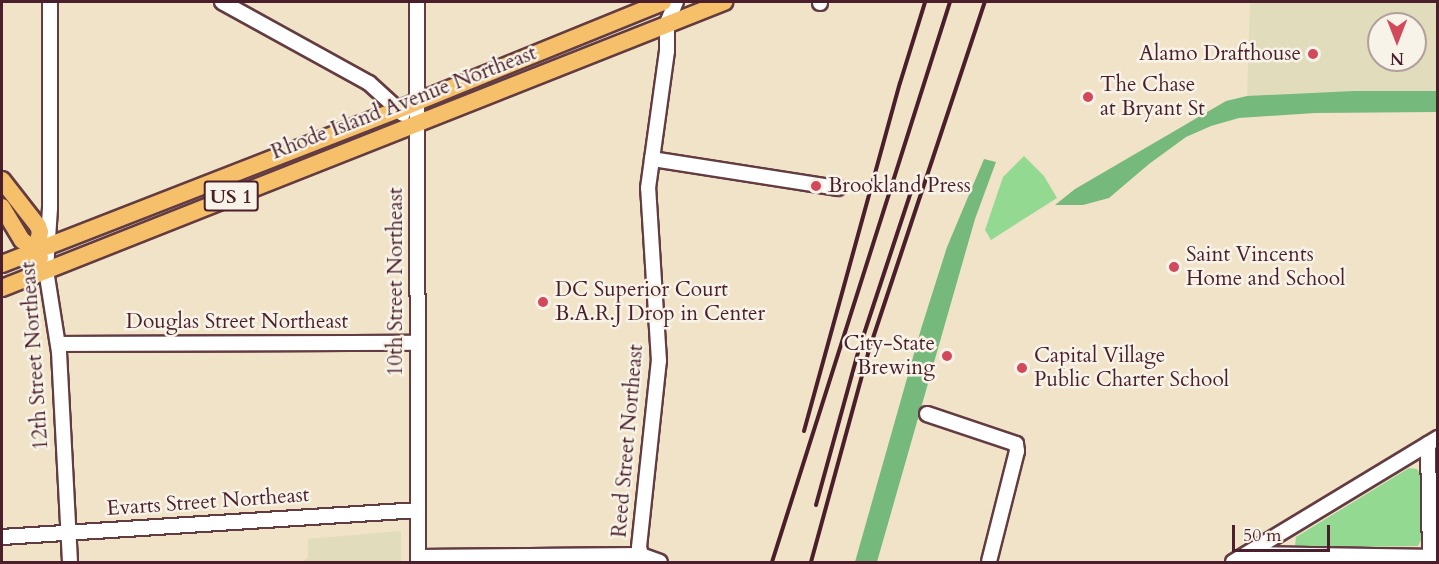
<!DOCTYPE html>
<html>
<head>
<meta charset="utf-8">
<style>
  body { margin:0 }
  #map { position:relative; width:1439px; height:564px; overflow:hidden; background:#f1e3c7; font-family:Cardo,serif }
  div>[style] { position:absolute }
  .built>* { inset:0; background:#e1dcbb }
  .green>* { inset:0; background:#93d992 }
  .forest>* { inset:0; background:#76b97c }
  .roads { filter:drop-shadow(2px 0 #633c42) drop-shadow(-2px 0 #633c42) drop-shadow(0 2px #633c42) drop-shadow(0 -2px #633c42) }
  .minor>* { height:14px; margin:-7px; padding:0 7px; transform-origin:7px; border-radius:7px; background:#fff }
  .major>* { height:16px; margin:-8px; padding:0 8px; transform-origin:8px; border-radius:8px; background:#f6c06b }
  .rail>* { height:4px; margin:-2px; padding:0 2px; transform-origin:2px; border-radius:2px; background:#4a1f2b }
  .dots>* { width:16px; height:16px; translate:-50% -50%; box-sizing:border-box; border:3px solid #f7f3e8; border-radius:50% }
  span { translate:-50% -50%; white-space:nowrap; text-align:center; line-height:1.15; -webkit-text-stroke:5px #f7f3e8; paint-order:stroke }
  .shield-label span { padding:2px 4px; background:#f7f3e8; border:2px solid; border-radius:4px; -webkit-text-stroke-width:0 }
  .shield-label { font-size:20px; color:#4a1f2b; font-weight:700 }
  .poi-label { font-size:21px; color:#4a1f2b }
  .right { translate:-100% -50%; text-align:right }
  .left { translate:0 -50%; text-align:left }
  .street-label { font-size:21px; color:#4a1f2b }
  .frame { position:absolute; inset:0; border:3px solid #4a1f2b; pointer-events:none }
  .north { position:absolute; left:1367px; top:12px; width:60px; height:60px; box-sizing:border-box; background:#f7f3e8; border:2px solid #b29e9c; border-radius:50%; rotate:180deg; font-size:16px; font-weight:700; line-height:24px; text-align:center; color:#4a1f2b }
  .north::after { content:''; display:block; margin:auto; width:21px; height:27px; background:#d1495b; clip-path:polygon(50% 0,100% 100%,50% 72%,0 100%) }
  .scale { position:absolute; left:1232px; top:525px; width:98px; height:27px; box-sizing:border-box; border:3px solid #4a1f2b; border-top:0; padding-left:8px; font-size:18px; line-height:21px; white-space:nowrap; color:#4a1f2b; -webkit-text-stroke:4px #f7f3e8; paint-order:stroke }
</style>
</head>
<body>
<div id="map">
  <div class="built">
    <i style="clip-path:polygon(evenodd,1250px 2px,1437px 2px,1437px 98px,1247px 99px,1250px 2px,1379px 24px,1415px 24px,1415px 60px,1379px 60px,1379px 24px)"></i>
    <i style="clip-path:polygon(401px 531px,401px 562px,301px 562px,308px 558px,308px 539px)"></i>
  </div>
  <div class="green">
    <i style="clip-path:polygon(1024px 156px,1044px 176px,1057px 198px,991px 240px,985px 230px,1003px 177px)"></i>
    <i style="clip-path:polygon(1409px 468px,1417px 469px,1421px 475px,1421px 540px,1418px 546px,1299px 548px,1295px 545px,1296px 537px)"></i>
  </div>
  <div class="forest">
    <i style="clip-path:polygon(1354px 91px,1437px 91px,1437px 112px,1315px 113px,1239px 118px,1211px 126px,1186px 137px,1149px 164px,1109px 198px,1083px 205px,1055px 205px,1075px 189px,1226px 101px,1247px 96px)"></i>
    <i style="clip-path:polygon(984px 159px,996px 162px,975px 219px,877px 562px,855px 562px,921px 329px,947px 247px)"></i>
  </div>
  <div class="roads">
    <div class="minor">
      <i style="left:50px;top:2px;width:206px;rotate:90deg"></i>
      <i style="left:50px;top:208px;width:62px;rotate:93.7deg"></i>
      <i style="left:46px;top:270px;width:83px;rotate:81deg"></i>
      <i style="left:59px;top:352px;width:210px;rotate:87deg"></i>
      <i style="left:222px;top:2px;width:168px;rotate:28.9deg"></i>
      <i style="left:369px;top:83px;width:46px;rotate:42.4deg"></i>
      <i style="left:417px;top:2px;width:560px;rotate:89.9deg"></i>
      <i style="left:820px;top:3px;width:1px;rotate:-90deg"></i>
      <i style="left:652px;top:159px;width:188px;rotate:8.9deg"></i>
      <i style="left:58px;top:344px;width:359px;rotate:-0.2deg"></i>
      <i style="left:927px;top:414px;width:94px;rotate:18.6deg"></i>
      <i style="left:1016px;top:444px;width:7px;rotate:82deg"></i>
      <i style="left:1017px;top:451px;width:114px;rotate:104.2deg"></i>
      <i style="left:1428px;top:444px;width:118px;rotate:89deg"></i>
      <i style="left:2px;top:537px;width:417px;rotate:-3.7deg"></i>
      <i style="left:1248px;top:554px;width:190px;rotate:0.9deg"></i>
      <i style="left:641px;top:555px;width:8px;rotate:-104deg"></i>
      <i style="left:639px;top:547px;width:187px;rotate:-83.9deg"></i>
      <i style="left:659px;top:361px;width:173px;rotate:-93.6deg"></i>
      <i style="left:648px;top:188px;width:138px;rotate:-82.1deg"></i>
      <i style="left:667px;top:51px;width:28px;rotate:-90deg"></i>
      <i style="left:667px;top:23px;width:23px;rotate:-67deg"></i>
      <i style="left:418px;top:557px;width:223px;rotate:-0.5deg"></i>
      <i style="left:641px;top:555px;width:20px;rotate:20deg"></i>
      <i style="left:1233px;top:562px;width:240px;rotate:-31.2deg"></i>
    </div>
    <div class="major">
      <i style="left:2px;top:180px;width:58px;rotate:52deg"></i>
      <i style="left:38px;top:226px;width:6px;rotate:72deg"></i>
      <i style="left:40px;top:232px;width:19px;rotate:102deg"></i>
      <i style="left:2px;top:207px;width:39px;rotate:59deg"></i>
      <i style="left:22px;top:240px;width:18px;rotate:38deg"></i>
      <i style="left:36px;top:251px;width:8px;rotate:60deg"></i>
      <i style="left:2px;top:264px;width:424px;rotate:-21.3deg"></i>
      <i style="left:397px;top:110px;width:287px;rotate:-22.1deg"></i>
      <i style="left:2px;top:288px;width:777px;rotate:-21.61deg"></i>
    </div>
  </div>
  <div class="rail">
    <i style="left:804px;top:431px;width:361px;rotate:-74.6deg"></i>
    <i style="left:900px;top:83px;width:85px;rotate:-72.8deg"></i>
    <i style="left:816px;top:505px;width:159px;rotate:-74.6deg"></i>
    <i style="left:858px;top:352px;width:172px;rotate:-71.7deg"></i>
    <i style="left:772px;top:562px;width:588px;rotate:-72.37deg"></i>
    <i style="left:811px;top:562px;width:217px;rotate:-74.7deg"></i>
    <i style="left:868px;top:353px;width:370px;rotate:-71.6deg"></i>
  </div>
  <div class="dots">
    <i style="left:1313px;top:54px;background:#d1495b"></i>
    <i style="left:1088px;top:97px;background:#d1495b"></i>
    <i style="left:816px;top:186px;background:#d1495b"></i>
    <i style="left:1174px;top:267px;background:#d1495b"></i>
    <i style="left:543px;top:302px;background:#d1495b"></i>
    <i style="left:947px;top:356px;background:#d1495b"></i>
    <i style="left:1022px;top:368px;background:#d1495b"></i>
  </div>
  <div class="shield-label">
    <span style="left:231px;top:196px">US 1</span>
  </div>
  <div class="poi-label">
    <span class="right" style="left:1301px;top:54px">Alamo Drafthouse</span>
    <span class="left" style="left:1100px;top:97px">The Chase<br>at Bryant St</span>
    <span class="left" style="left:828px;top:186px">Brookland Press</span>
    <span class="left" style="left:1186px;top:267px">Saint Vincents<br>Home and School</span>
    <span class="left" style="left:555px;top:302px">DC Superior Court<br>B.A.R.J Drop in Center</span>
    <span class="right" style="left:935px;top:356px">City-State<br>Brewing</span>
    <span class="left" style="left:1034px;top:368px">Capital Village<br>Public Charter School</span>
  </div>
  <div class="street-label">
    <span style="left:404px;top:103px;rotate:-21deg">Rhode Island Avenue Northeast</span>
    <span style="left:396px;top:282px;rotate:-90deg">10th Street Northeast</span>
    <span style="left:237px;top:322px">Douglas Street Northeast</span>
    <span style="left:35px;top:356px;rotate:-94deg">12th Street Northeast</span>
    <span style="left:628px;top:441px;rotate:-85deg">Reed Street Northeast</span>
    <span style="left:208px;top:502px;rotate:-4deg">Evarts Street Northeast</span>
  </div>
  <div class="frame"></div>
  <div class="north">N</div>
  <div class="scale">50 m</div>
</div>
</body>
</html>
